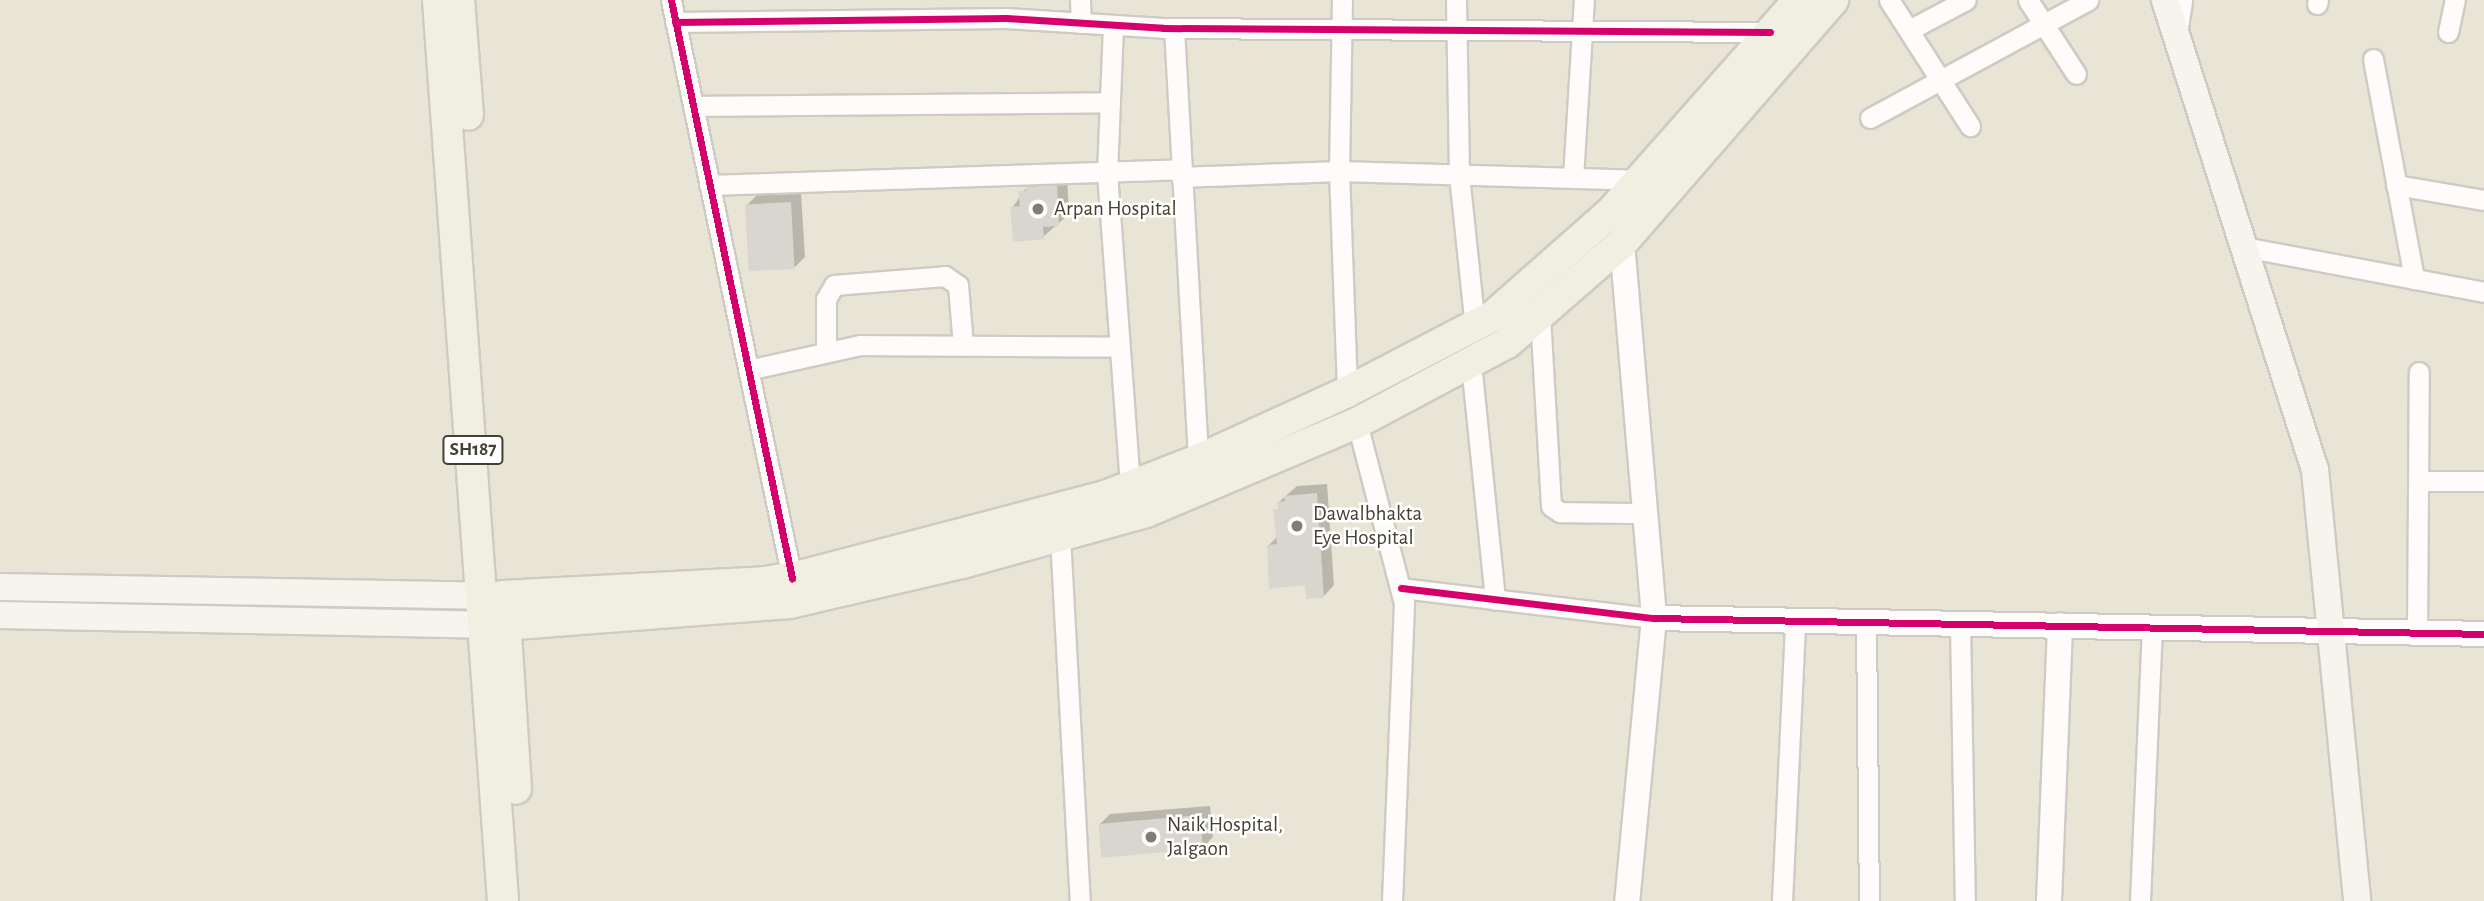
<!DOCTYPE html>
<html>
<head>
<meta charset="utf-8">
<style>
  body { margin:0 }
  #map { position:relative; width:2484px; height:901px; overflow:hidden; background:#efede6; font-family:"Alegreya Sans",sans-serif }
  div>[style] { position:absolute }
  .residential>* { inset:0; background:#e8e5d6; transform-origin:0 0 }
  .shadow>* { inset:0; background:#0003 }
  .building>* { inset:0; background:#d8d6ce; transform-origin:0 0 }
  .roads { filter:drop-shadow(2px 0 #cdcbc3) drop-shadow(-2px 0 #cdcbc3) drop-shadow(0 2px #cdcbc3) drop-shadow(0 -2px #cdcbc3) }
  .minor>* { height:19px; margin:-9.5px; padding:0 9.5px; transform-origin:9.5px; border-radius:9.5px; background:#fdfcfb }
  .tertiary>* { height:24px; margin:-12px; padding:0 12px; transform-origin:12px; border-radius:12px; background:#fdfcfb }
  .secondary>* { height:26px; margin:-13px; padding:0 13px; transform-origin:13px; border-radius:13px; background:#f6f5ed }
  .primary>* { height:30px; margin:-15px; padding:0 15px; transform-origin:15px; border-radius:15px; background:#f0efe2 }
  .cycleway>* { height:7px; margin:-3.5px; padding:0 3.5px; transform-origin:3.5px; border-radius:3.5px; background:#d6006c }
  .dots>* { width:19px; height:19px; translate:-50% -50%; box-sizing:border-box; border:4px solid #fff; border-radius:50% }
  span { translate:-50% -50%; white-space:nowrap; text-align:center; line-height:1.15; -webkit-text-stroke:5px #fff; paint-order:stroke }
  .shield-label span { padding:2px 5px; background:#fff; border:2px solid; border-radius:5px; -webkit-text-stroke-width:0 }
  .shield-label { font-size:19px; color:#444032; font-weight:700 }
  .poi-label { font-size:21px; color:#444032 }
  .left { translate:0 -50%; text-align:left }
</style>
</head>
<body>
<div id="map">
  <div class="residential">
    <i style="left:0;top:0;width:2484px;height:901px"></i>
  </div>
  <div class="shadow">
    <i style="clip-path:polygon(1067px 176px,1069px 214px,1043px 237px,1012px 208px,1031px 181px)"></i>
    <i style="clip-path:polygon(801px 193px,805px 257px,795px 267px,746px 206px,757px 195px)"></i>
    <i style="clip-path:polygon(1327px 484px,1334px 585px,1324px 596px,1268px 546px,1278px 536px,1279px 502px,1297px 486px)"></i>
    <i style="clip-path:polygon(1210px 806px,1213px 837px,1202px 848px,1100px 824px,1110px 814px)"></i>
  </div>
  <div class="building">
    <i style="clip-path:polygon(1057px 185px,1059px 226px,1043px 227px,1044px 239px,1013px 242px,1010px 207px,1020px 206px,1018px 191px,1026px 191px,1025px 187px)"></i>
    <i style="left:791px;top:202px;width:67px;height:46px;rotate:87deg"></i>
    <i style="clip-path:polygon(1317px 493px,1324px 598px,1306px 599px,1305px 585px,1269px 589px,1267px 545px,1277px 544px,1273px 509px,1278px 509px,1277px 502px,1285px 501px,1284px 496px)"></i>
    <i style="left:1200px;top:815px;width:34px;height:102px;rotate:85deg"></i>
  </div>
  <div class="roads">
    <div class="minor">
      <i style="left:671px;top:0;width:591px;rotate:78.18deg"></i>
      <i style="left:1080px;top:0;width:23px;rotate:88deg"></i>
      <i style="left:1342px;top:0;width:171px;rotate:91deg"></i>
      <i style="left:1339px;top:171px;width:221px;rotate:87.9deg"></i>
      <i style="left:1456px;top:0;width:175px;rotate:89deg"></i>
      <i style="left:1459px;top:175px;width:153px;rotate:84deg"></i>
      <i style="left:1889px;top:0;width:150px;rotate:57.3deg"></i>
      <i style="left:2028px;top:0;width:88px;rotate:57deg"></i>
      <i style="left:2317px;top:4px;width:4px;rotate:-76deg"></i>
      <i style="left:675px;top:22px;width:331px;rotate:-0.7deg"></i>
      <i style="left:1006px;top:18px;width:157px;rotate:3.6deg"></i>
      <i style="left:1163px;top:28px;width:607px;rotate:0.38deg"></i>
      <i style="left:1113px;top:25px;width:147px;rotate:92.3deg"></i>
      <i style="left:1107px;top:172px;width:317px;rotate:85.8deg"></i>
      <i style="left:1174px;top:28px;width:433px;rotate:86.8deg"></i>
      <i style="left:1909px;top:30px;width:64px;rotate:-27.8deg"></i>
      <i style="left:2448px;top:32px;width:33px;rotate:-78deg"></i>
      <i style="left:2177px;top:33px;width:33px;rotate:-81deg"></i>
      <i style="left:2373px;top:59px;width:224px;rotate:79.4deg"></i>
      <i style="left:693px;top:106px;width:417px;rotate:-0.5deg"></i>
      <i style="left:1870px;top:118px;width:248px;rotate:-28.4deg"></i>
      <i style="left:1181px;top:177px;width:158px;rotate:-2.2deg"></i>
      <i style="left:1339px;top:171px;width:298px;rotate:1.7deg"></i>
      <i style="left:1573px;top:178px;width:178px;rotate:-86.5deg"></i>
      <i style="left:709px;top:185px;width:472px;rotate:-1.9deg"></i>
      <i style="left:2396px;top:185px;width:89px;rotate:9.7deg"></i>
      <i style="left:2244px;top:247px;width:244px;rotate:10.6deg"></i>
      <i style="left:1540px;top:315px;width:191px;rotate:86.7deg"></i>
      <i style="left:1551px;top:506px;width:11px;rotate:34deg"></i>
      <i style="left:1560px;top:512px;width:85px;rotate:0.7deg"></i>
      <i style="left:826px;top:351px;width:52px;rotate:-90deg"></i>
      <i style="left:826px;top:299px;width:16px;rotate:-60deg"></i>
      <i style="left:834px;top:285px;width:111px;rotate:-4.6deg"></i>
      <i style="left:945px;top:276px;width:16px;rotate:35deg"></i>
      <i style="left:958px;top:285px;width:61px;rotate:85.3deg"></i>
      <i style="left:1471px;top:363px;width:238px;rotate:84.2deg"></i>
      <i style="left:748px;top:370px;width:115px;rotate:-12.6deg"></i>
      <i style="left:860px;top:345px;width:259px;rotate:0.4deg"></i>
      <i style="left:1357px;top:423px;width:186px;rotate:75.4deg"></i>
      <i style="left:1404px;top:603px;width:298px;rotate:92.3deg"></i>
      <i style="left:2418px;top:481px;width:66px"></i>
      <i style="left:1060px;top:536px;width:366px;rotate:86.9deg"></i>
      <i style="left:1401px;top:588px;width:255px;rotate:6.8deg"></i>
      <i style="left:1866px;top:622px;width:279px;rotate:89.4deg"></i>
      <i style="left:1960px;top:624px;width:277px;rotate:89deg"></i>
      <i style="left:2417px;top:633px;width:261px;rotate:-89.6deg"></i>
      <i style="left:1782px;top:901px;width:280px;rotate:-87.3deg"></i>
      <i style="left:2140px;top:901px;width:274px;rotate:-87.5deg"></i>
    </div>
    <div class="tertiary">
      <i style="left:1622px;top:243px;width:376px;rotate:85.1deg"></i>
      <i style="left:1654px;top:618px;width:284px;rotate:95.4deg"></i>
      <i style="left:1654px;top:618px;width:830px;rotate:1.1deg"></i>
      <i style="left:2049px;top:901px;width:276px;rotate:-87.7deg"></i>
    </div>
    <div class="secondary">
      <i style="left:2165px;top:0;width:493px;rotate:72.3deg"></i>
      <i style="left:2315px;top:470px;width:433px;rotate:84.4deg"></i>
      <i style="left:0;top:587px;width:502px;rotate:1.03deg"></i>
      <i style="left:0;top:615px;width:504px;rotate:1.14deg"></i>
    </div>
    <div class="primary">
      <i style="left:438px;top:0;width:903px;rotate:85.87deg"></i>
      <i style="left:459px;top:0;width:115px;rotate:85.5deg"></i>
      <i style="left:502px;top:596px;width:263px;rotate:-3deg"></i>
      <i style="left:765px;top:582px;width:40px;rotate:-10deg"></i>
      <i style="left:804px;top:575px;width:311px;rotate:-14.7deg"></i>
      <i style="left:1105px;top:496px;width:100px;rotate:-21.2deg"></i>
      <i style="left:1198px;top:460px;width:164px;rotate:-24.5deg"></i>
      <i style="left:1347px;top:392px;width:165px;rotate:-27.5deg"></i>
      <i style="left:1493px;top:316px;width:159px;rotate:-41.4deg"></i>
      <i style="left:1612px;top:211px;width:282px;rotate:-48.5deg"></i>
      <i style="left:505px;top:618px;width:171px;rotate:86.3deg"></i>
      <i style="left:505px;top:625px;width:286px;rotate:-4.4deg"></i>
      <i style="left:790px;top:603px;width:177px;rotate:-13.1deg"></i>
      <i style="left:962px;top:563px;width:191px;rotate:-15.5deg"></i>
      <i style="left:1146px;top:512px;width:229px;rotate:-22.9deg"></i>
      <i style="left:1357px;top:423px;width:170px;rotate:-28.1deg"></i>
      <i style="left:1507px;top:343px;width:152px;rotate:-41deg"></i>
      <i style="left:1622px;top:243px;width:322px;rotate:-49deg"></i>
    </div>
  </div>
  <div class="cycleway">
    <i style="left:671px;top:0;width:591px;rotate:78.18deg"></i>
    <i style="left:675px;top:22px;width:331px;rotate:-0.7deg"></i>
    <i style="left:1006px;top:18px;width:157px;rotate:3.6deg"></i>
    <i style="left:1163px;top:28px;width:607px;rotate:0.38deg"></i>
    <i style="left:1401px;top:588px;width:255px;rotate:6.8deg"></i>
    <i style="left:1654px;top:618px;width:830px;rotate:1.1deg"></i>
  </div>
  <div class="dots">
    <i style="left:1038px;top:209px;background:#807d71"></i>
    <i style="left:1297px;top:526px;background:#807d71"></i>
    <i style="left:1151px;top:837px;background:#807d71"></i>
  </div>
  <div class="shield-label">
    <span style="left:473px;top:450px">SH187</span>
  </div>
  <div class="poi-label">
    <span class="left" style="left:1054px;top:209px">Arpan Hospital</span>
    <span class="left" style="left:1313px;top:526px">Dawalbhakta<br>Eye Hospital</span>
    <span class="left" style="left:1167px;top:837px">Naik Hospital,<br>Jalgaon</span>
  </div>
</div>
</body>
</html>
